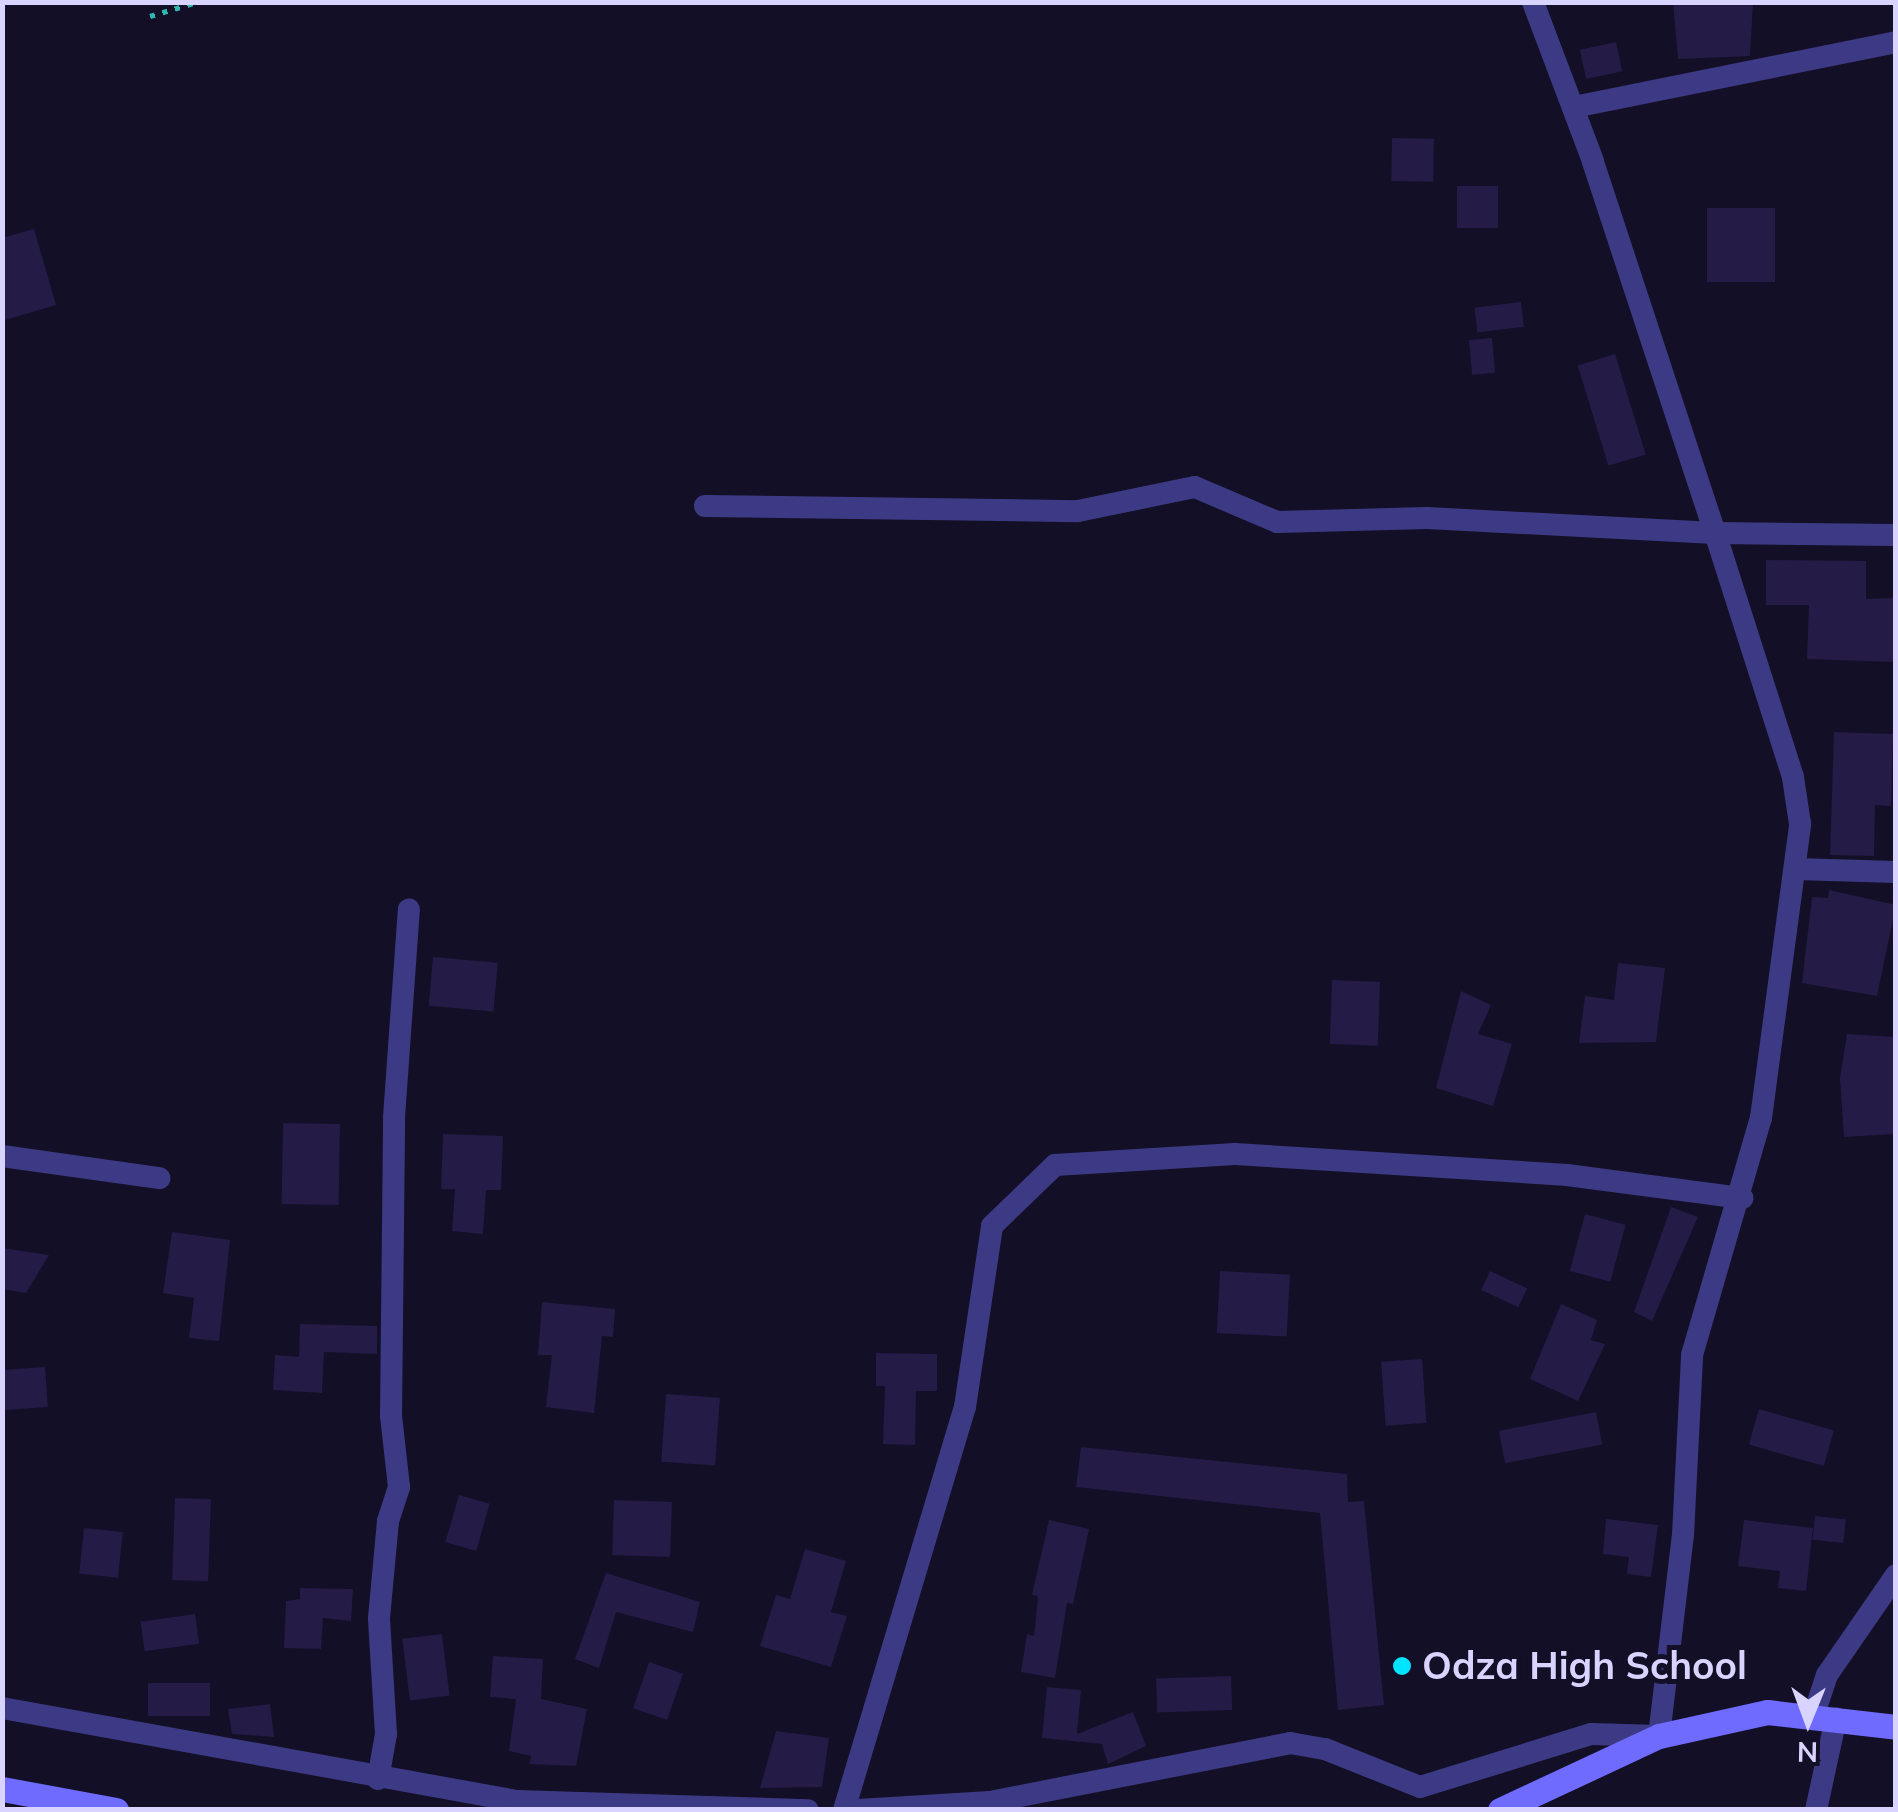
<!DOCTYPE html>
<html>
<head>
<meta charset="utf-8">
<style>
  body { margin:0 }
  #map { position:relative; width:1898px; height:1812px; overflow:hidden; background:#130f26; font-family:Mulish,sans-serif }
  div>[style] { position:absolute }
  .building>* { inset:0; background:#241b47; transform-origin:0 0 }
  .path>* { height:5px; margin-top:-2.5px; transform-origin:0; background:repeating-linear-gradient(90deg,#2fb8b0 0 5px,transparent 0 13px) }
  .street>* { height:22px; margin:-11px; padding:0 11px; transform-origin:11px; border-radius:11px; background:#3d3a85 }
  .secondary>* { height:25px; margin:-12.5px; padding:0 12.5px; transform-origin:12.5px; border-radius:12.5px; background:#6f6bff }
  .dots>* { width:28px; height:28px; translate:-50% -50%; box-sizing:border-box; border:5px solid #130f26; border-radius:50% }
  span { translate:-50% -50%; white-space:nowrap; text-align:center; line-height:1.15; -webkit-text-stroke:10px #130f26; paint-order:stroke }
  .poi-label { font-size:38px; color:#d9d4ff; font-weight:700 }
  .left { translate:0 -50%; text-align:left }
  .frame { position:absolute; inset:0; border:5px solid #d9d4ff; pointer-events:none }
  .north { position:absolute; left:1758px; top:1672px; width:100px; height:100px; -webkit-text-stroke:8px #130f26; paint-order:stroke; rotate:181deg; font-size:28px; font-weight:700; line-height:40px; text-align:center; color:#d9d4ff }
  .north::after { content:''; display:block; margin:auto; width:35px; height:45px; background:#d9d4ff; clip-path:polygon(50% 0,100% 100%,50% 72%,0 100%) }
</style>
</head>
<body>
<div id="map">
  <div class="building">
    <i style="clip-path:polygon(1673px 2px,1753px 2px,1750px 56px,1678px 59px)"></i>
    <i style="left:1616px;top:42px;width:30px;height:37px;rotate:78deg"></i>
    <i style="left:1392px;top:138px;width:42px;height:43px;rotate:1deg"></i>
    <i style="left:1457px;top:186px;width:41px;height:42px"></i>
    <i style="left:1707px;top:208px;width:68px;height:74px"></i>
    <i style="clip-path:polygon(34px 229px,56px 305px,2px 321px,2px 238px)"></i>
    <i style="left:1521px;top:302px;width:25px;height:47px;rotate:83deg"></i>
    <i style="left:1492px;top:338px;width:35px;height:23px;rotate:85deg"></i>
    <i style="left:1615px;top:354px;width:105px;height:39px;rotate:73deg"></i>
    <i style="clip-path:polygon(1766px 560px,1866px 561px,1866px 599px,1894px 598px,1896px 662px,1807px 659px,1809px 605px,1766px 605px)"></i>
    <i style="clip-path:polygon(1834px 732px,1893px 734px,1891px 806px,1875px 805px,1874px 856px,1830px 855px)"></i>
    <i style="clip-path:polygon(1829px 890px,1896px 905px,1877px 996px,1802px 983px,1812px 897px,1828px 898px)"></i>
    <i style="left:433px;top:957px;width:65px;height:49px;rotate:5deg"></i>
    <i style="clip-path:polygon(1618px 963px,1665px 968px,1656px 1042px,1579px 1043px,1585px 996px,1614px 1000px)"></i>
    <i style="left:1332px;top:980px;width:48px;height:64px;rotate:2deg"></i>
    <i style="clip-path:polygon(1461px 991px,1491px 1005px,1478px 1034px,1512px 1044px,1493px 1106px,1436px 1088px)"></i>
    <i style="clip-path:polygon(1847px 1034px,1896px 1037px,1896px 1134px,1844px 1137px,1840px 1078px)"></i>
    <i style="left:283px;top:1123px;width:57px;height:81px;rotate:1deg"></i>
    <i style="clip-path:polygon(443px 1134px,503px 1136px,501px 1190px,486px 1190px,483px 1234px,452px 1231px,455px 1189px,441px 1189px)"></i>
    <i style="clip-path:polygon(1671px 1207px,1698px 1217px,1652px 1321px,1634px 1312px)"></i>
    <i style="left:1585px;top:1214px;width:42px;height:59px;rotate:15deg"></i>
    <i style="clip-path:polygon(172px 1232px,230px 1240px,219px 1341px,189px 1338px,194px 1298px,163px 1293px)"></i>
    <i style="clip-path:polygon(2px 1248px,49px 1255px,26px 1293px,2px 1289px)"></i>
    <i style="left:1220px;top:1271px;width:70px;height:62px;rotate:3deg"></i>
    <i style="left:1490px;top:1271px;width:41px;height:21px;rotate:25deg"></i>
    <i style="clip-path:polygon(542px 1302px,615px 1309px,613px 1337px,602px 1336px,594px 1413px,546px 1407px,552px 1355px,538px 1355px)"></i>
    <i style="clip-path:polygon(1561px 1304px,1597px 1320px,1591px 1340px,1605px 1344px,1578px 1401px,1530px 1379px)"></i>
    <i style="clip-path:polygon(300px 1324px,377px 1326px,377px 1354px,324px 1352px,322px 1393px,273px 1390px,275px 1355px,299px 1357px)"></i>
    <i style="clip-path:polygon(876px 1353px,937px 1354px,937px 1391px,916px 1391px,915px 1445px,883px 1444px,885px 1386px,876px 1386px)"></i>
    <i style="left:1422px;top:1359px;width:64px;height:41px;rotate:86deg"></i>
    <i style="left:45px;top:1367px;width:40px;height:43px;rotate:86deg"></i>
    <i style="left:666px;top:1394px;width:54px;height:68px;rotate:4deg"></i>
    <i style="left:1759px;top:1409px;width:78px;height:37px;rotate:16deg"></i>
    <i style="left:1596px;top:1412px;width:33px;height:99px;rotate:79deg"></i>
    <i style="clip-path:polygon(1081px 1447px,1347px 1474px,1348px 1502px,1364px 1501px,1384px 1705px,1338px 1710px,1320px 1513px,1076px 1487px)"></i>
    <i style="left:459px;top:1495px;width:32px;height:49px;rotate:16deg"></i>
    <i style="left:175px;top:1498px;width:36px;height:82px;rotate:2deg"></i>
    <i style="left:614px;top:1500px;width:58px;height:55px;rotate:2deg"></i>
    <i style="left:1815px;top:1516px;width:31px;height:24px;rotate:6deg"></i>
    <i style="clip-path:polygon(1606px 1519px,1658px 1525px,1651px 1577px,1627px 1574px,1629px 1557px,1603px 1554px)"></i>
    <i style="clip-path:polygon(1049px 1520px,1089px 1529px,1073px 1604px,1067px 1603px,1055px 1678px,1021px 1672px,1027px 1634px,1034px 1636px,1038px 1596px,1032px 1595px)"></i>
    <i style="clip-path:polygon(1744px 1520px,1813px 1528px,1806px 1591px,1778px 1588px,1780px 1571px,1738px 1566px)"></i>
    <i style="left:84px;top:1528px;width:39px;height:46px;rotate:6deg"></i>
    <i style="clip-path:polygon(805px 1549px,846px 1561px,831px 1612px,847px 1616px,831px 1667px,760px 1646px,776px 1595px,790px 1599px)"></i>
    <i style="clip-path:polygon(606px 1573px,700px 1602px,693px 1632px,616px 1612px,599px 1668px,575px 1659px)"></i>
    <i style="clip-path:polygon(300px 1588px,353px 1589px,351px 1621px,323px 1618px,321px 1649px,284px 1648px,286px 1601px,300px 1599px)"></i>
    <i style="left:195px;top:1614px;width:30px;height:55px;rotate:82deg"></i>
    <i style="left:442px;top:1634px;width:62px;height:40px;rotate:83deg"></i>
    <i style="clip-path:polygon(493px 1656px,543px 1659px,541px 1699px,587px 1709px,576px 1766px,529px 1764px,531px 1756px,509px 1751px,516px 1699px,490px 1697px)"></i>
    <i style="left:649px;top:1662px;width:36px;height:49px;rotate:19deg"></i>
    <i style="left:1231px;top:1676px;width:34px;height:75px;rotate:88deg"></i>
    <i style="left:210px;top:1683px;width:33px;height:62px;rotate:90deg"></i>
    <i style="clip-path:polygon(1047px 1687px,1081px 1690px,1077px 1734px,1133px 1712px,1146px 1746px,1108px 1764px,1102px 1744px,1042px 1738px)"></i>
    <i style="clip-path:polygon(270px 1704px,274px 1737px,232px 1734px,228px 1709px)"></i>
    <i style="clip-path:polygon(776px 1731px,829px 1738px,822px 1787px,760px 1788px)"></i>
  </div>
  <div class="path">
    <i style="left:150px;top:16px;width:49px;rotate:-16.6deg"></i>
  </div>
  <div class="street">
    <i style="left:1574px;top:107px;width:328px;rotate:-11.4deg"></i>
    <i style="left:705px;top:506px;width:373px;rotate:0.8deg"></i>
    <i style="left:1078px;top:511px;width:119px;rotate:-11.6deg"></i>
    <i style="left:1195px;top:487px;width:89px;rotate:23.1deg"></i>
    <i style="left:1277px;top:522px;width:150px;rotate:-1.5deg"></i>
    <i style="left:1427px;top:518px;width:288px;rotate:3deg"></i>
    <i style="left:1715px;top:533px;width:181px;rotate:0.6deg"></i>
    <i style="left:1796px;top:869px;width:100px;rotate:1.7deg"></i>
    <i style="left:2px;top:1156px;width:159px;rotate:8deg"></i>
    <i style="left:2px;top:1708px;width:523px;rotate:10.24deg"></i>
    <i style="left:517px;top:1801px;width:291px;rotate:1.8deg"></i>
    <i style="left:1814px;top:1714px;width:41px;rotate:-71.6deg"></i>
    <i style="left:1827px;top:1675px;width:121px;rotate:-55.4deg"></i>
    <i style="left:378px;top:1779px;width:46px;rotate:-79.9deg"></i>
    <i style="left:386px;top:1734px;width:116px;rotate:-93.5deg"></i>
    <i style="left:379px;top:1618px;width:97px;rotate:-84.7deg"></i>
    <i style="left:388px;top:1521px;width:36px;rotate:-72deg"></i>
    <i style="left:399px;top:1487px;width:71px;rotate:-96.4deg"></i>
    <i style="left:391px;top:1416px;width:299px;rotate:-89.4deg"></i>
    <i style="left:394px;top:1117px;width:208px;rotate:-85.9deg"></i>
    <i style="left:844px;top:1810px;width:421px;rotate:-73.3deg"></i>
    <i style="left:965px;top:1407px;width:183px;rotate:-81.5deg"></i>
    <i style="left:992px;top:1226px;width:88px;rotate:-44.1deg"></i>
    <i style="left:1055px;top:1165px;width:180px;rotate:-3.5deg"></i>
    <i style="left:1235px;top:1154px;width:333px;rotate:3.6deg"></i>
    <i style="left:1567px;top:1175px;width:177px;rotate:7.5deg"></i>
    <i style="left:858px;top:1810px;width:132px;rotate:-3.5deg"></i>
    <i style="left:990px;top:1802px;width:306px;rotate:-11.1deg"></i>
    <i style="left:1290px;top:1743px;width:36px;rotate:10deg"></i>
    <i style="left:1325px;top:1749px;width:102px;rotate:21.8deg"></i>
    <i style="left:1420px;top:1787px;width:179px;rotate:-17.2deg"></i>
    <i style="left:1591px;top:1734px;width:68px;rotate:1.7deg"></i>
    <i style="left:1659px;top:1736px;width:202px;rotate:-83.2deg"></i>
    <i style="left:1683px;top:1535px;width:180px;rotate:-87.1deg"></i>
    <i style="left:1692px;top:1355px;width:247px;rotate:-73.8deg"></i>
    <i style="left:1761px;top:1118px;width:297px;rotate:-82.4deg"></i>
    <i style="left:1800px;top:824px;width:48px;rotate:-98.5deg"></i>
    <i style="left:1793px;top:777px;width:256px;rotate:-107.7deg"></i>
    <i style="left:1715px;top:533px;width:391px;rotate:-108.2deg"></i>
    <i style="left:1593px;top:161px;width:170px;rotate:-110.7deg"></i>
    <i style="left:1816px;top:1810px;width:94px;rotate:-77.7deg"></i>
  </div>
  <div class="secondary">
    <i style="left:2px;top:1789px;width:116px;rotate:10.4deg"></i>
    <i style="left:1500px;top:1810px;width:175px;rotate:-25deg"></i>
    <i style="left:1659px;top:1736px;width:111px;rotate:-12.5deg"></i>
    <i style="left:1767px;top:1712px;width:130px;rotate:6.6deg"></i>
  </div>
  <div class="dots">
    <i style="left:1402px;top:1666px;background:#00e5ff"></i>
  </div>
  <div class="poi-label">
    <span class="left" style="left:1422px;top:1666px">Odza High School</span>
  </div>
  <div class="frame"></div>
  <div class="north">N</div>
</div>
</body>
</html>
